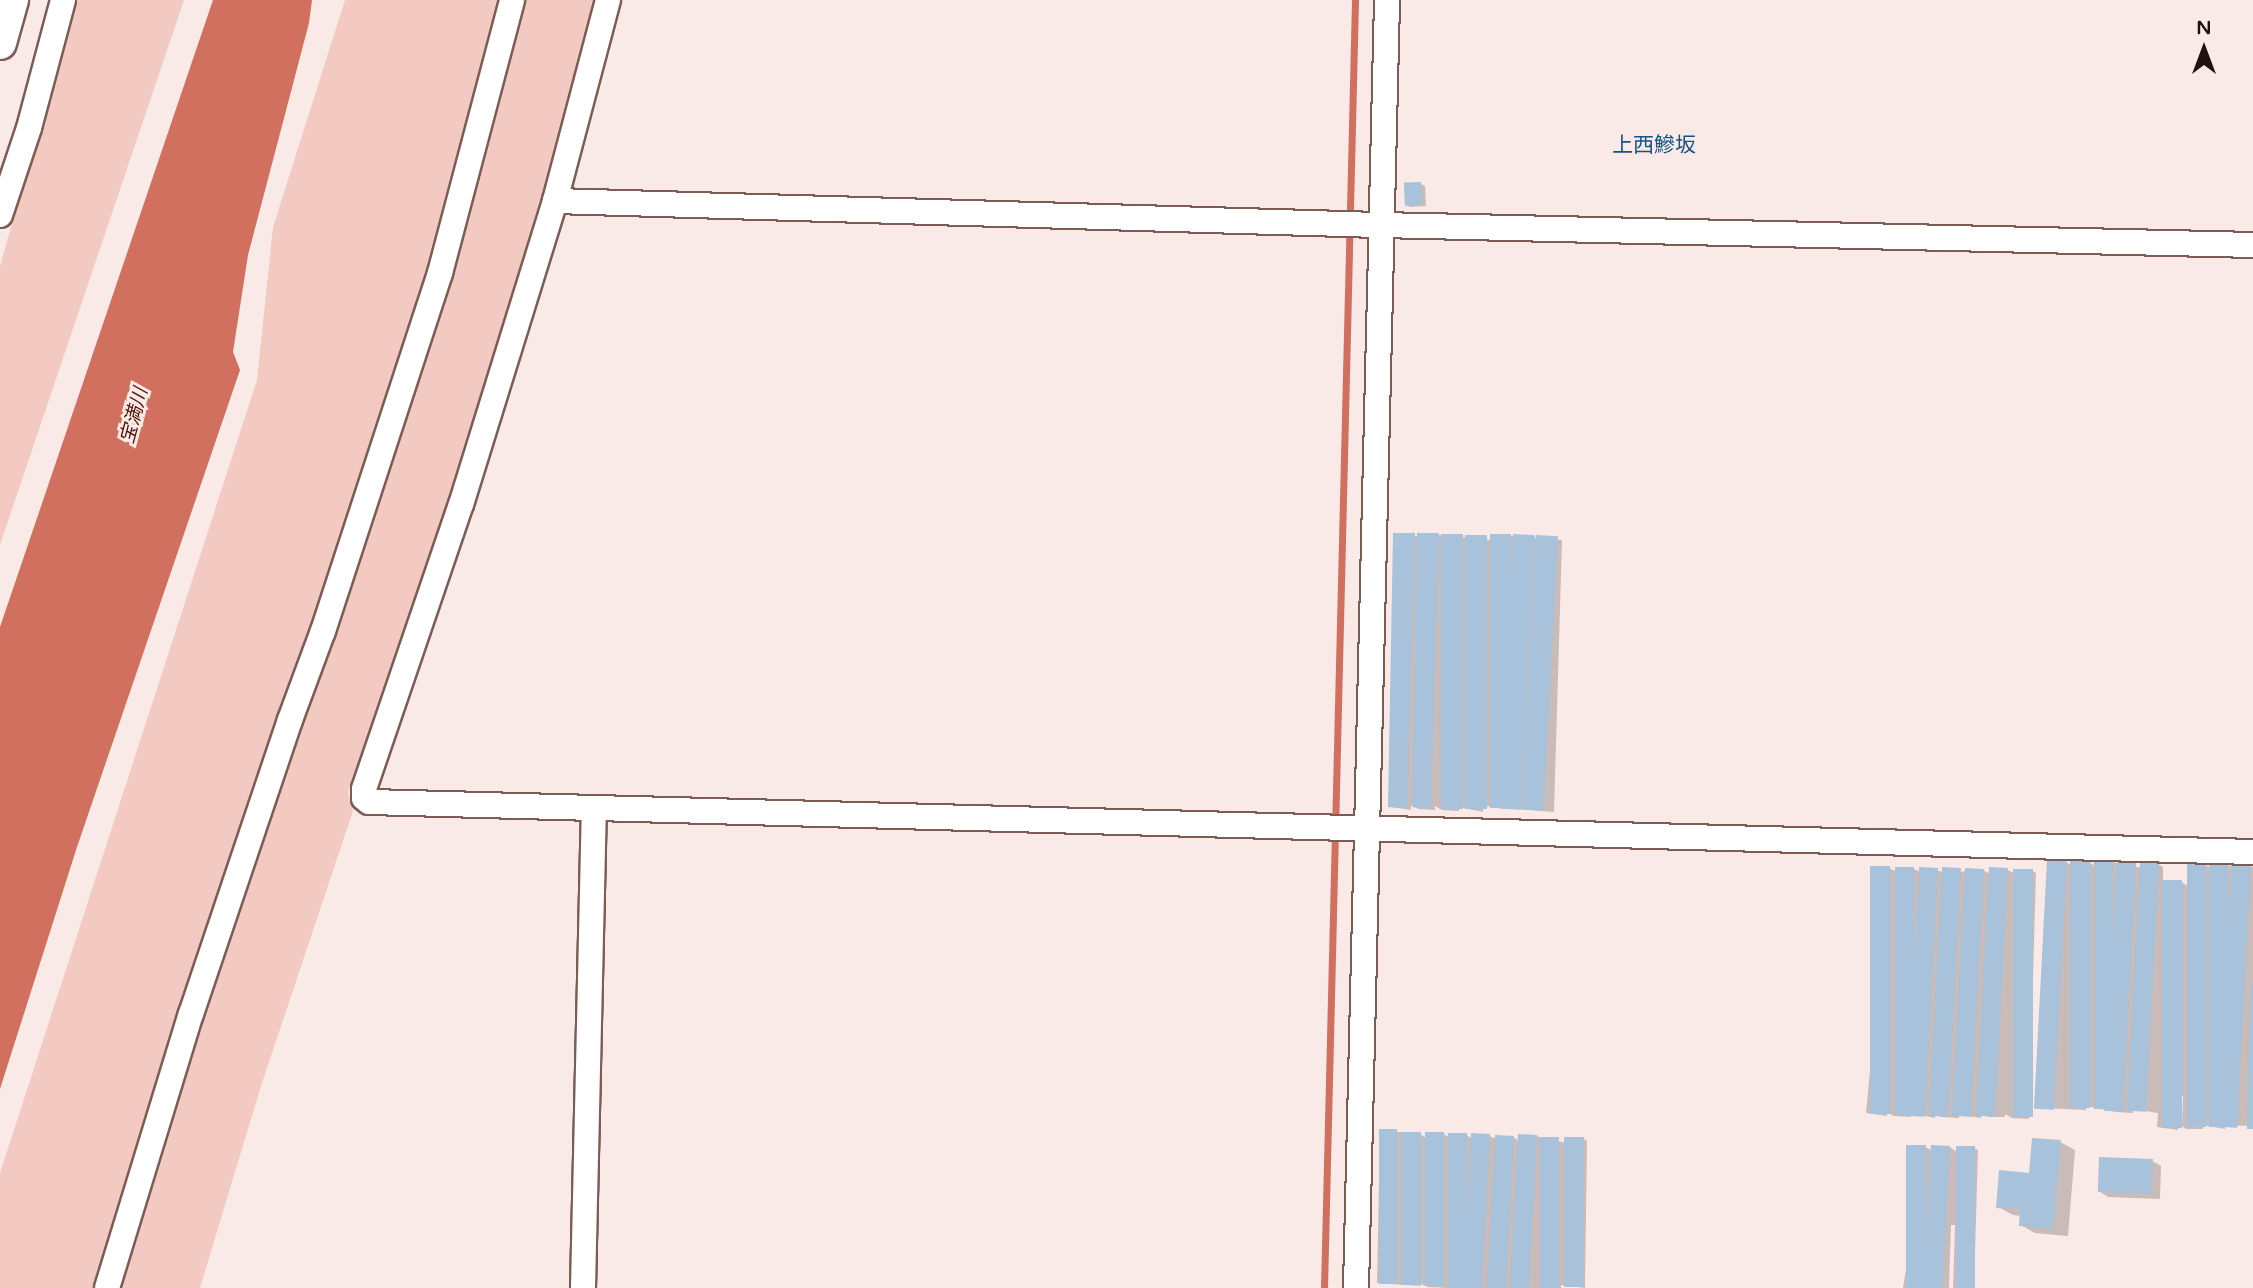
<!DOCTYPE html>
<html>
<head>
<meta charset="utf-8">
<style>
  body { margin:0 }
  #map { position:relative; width:2253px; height:1288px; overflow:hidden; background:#faeae7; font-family:"Varela Round","Noto Sans JP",sans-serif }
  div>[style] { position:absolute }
  .green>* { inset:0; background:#f2cac2 }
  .water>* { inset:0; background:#d1705f }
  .shadow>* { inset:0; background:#0003 }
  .stream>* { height:7px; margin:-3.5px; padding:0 3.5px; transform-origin:3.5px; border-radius:3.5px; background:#d1705f }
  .building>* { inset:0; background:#a7c2da; transform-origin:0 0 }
  .roads { filter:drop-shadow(2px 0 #7d5c55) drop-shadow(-2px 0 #7d5c55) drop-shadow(0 2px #7d5c55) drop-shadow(0 -2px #7d5c55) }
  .minor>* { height:24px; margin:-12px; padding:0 12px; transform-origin:12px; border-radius:12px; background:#fff }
  .major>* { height:32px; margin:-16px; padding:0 16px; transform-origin:16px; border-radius:16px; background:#fff }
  span { translate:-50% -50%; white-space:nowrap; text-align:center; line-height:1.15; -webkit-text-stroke:6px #faeae7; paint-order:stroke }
  .water-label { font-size:19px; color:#4e1008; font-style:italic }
  .quarter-label { font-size:21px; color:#125484 }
  .north { position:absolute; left:2169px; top:14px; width:70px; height:70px; -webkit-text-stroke:5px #faeae7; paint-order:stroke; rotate:0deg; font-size:19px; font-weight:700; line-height:28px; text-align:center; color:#1f120f }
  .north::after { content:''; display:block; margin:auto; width:24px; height:32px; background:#1f120f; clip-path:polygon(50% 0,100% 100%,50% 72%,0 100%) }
</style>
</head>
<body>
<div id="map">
  <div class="green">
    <i style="clip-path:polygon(76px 0,184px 0,0 545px,0 266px)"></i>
    <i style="clip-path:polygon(345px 0,596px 0,542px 200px,448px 509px,348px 792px,353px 811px,261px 1086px,200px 1288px,0 1288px,0 1173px,257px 380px,273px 227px)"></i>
  </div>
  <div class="water">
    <i style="clip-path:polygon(213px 0,312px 0,309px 23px,248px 255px,233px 352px,240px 370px,77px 847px,0 1089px,0 627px)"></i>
  </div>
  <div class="shadow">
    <i style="clip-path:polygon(1421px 184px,1425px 186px,1426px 206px,1410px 207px,1406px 205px)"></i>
    <i style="clip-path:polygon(1414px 535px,1419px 538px,1438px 535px,1491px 540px,1510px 536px,1562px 540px,1554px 812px,1483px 806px,1483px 812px,1459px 807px,1459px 811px,1442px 810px,1435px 806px,1435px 810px,1418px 809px,1411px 805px,1411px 810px,1389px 806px)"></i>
    <i style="clip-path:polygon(2066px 862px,2072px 866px,2089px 862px,2095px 866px,2113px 862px,2142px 868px,2142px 864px,2159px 865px,2163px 867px,2163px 882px,2181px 882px,2188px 886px,2205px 865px,2211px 868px,2211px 865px,2253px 867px,2253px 1130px,2252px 1126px,2225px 1125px,2225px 1129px,2203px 1125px,2203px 1129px,2186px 1129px,2182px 1126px,2183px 1096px,2179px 1096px,2178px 1130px,2157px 1127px,2158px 1113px,2133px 1109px,2133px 1113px,2116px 1112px,2086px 1106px,2086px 1110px,2042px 1108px)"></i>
    <i style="clip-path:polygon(1889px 868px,1897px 872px,1897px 868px,1914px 869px,1920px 872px,1937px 870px,1944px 873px,1983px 870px,1990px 874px,2008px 870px,2015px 874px,2032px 871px,2036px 873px,2029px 1119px,2012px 1118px,2005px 1114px,2005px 1117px,1988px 1117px,1981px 1113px,1981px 1118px,1959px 1115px,1959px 1118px,1941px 1117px,1935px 1114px,1935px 1118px,1911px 1113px,1911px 1117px,1894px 1116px,1887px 1112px,1887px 1116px,1866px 1113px)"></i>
    <i style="clip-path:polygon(1380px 1130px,1420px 1134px,1426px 1138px,1443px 1134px,1449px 1137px,1466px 1135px,1473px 1139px,1490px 1136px,1496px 1139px,1513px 1137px,1519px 1141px,1536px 1136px,1566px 1143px,1583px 1139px,1587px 1141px,1585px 1288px,1561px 1285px,1561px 1288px,1448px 1288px,1428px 1287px,1421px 1284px,1421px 1286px,1377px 1283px)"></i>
    <i style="clip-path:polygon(2060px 1142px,2075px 1150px,2068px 1236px,2035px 1233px,2021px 1225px,2021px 1216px,2013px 1215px,1998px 1207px)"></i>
    <i style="clip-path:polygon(1925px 1147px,1933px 1151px,1950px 1147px,1957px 1152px,1974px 1148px,1978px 1150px,1974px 1288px,1953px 1288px,1955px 1225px,1951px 1225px,1949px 1288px,1903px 1288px)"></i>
    <i style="clip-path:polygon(2152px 1161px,2161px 1166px,2160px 1199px,2108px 1197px,2099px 1191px)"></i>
  </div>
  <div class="stream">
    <i style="left:1324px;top:1288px;width:1288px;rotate:-88.62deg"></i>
  </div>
  <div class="building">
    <i style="left:1421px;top:182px;width:23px;height:17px;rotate:88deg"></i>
    <i style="clip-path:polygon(1393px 533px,1415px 533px,1407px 809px,1388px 807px)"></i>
    <i style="clip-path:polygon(1417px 533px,1439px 533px,1431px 809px,1412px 807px)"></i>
    <i style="left:1441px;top:534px;width:22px;height:275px"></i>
    <i style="left:1490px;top:534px;width:21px;height:274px"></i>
    <i style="left:1513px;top:534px;width:22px;height:275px;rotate:3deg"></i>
    <i style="left:1465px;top:535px;width:22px;height:274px"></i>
    <i style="left:1536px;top:535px;width:22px;height:275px;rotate:3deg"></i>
    <i style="left:2047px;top:860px;width:20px;height:249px;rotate:3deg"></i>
    <i style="left:2070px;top:860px;width:20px;height:248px"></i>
    <i style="left:2094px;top:860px;width:19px;height:249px"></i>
    <i style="left:2117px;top:862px;width:19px;height:249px;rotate:3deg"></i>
    <i style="left:2140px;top:862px;width:19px;height:249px;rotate:3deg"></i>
    <i style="left:2187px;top:863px;width:19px;height:264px"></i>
    <i style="left:2209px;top:863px;width:19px;height:264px"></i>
    <i style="left:2231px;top:863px;width:20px;height:264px;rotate:3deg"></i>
    <i style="left:1870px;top:866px;width:20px;height:248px"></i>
    <i style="left:1895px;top:867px;width:19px;height:248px"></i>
    <i style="left:1919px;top:867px;width:19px;height:249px;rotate:3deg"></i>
    <i style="left:1942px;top:867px;width:19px;height:249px;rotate:3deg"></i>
    <i style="left:1989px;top:867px;width:19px;height:249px;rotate:3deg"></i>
    <i style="left:1965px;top:868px;width:19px;height:248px;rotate:3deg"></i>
    <i style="left:2013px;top:869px;width:20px;height:248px"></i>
    <i style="left:2162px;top:880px;width:20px;height:248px"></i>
    <i style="clip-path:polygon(2251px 984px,2253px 984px,2253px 1129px,2247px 1129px)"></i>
    <i style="left:1379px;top:1129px;width:18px;height:155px"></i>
    <i style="left:1401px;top:1132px;width:20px;height:153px"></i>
    <i style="left:1425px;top:1132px;width:19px;height:154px"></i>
    <i style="left:1448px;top:1133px;width:19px;height:155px"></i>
    <i style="left:1471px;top:1133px;width:19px;height:155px;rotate:3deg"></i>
    <i style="left:1518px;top:1134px;width:19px;height:154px;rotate:3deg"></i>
    <i style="left:1495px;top:1135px;width:19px;height:153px;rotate:3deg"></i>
    <i style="left:1540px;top:1137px;width:19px;height:151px"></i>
    <i style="left:1564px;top:1137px;width:20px;height:150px"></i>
    <i style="clip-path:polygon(2032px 1138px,2061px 1140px,2053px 1229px,2019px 1226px,2020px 1209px,1996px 1208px,1999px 1170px,2029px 1173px)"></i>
    <i style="left:1906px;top:1145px;width:20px;height:143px"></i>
    <i style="left:1931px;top:1145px;width:19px;height:143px;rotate:3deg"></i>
    <i style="left:1956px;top:1146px;width:19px;height:142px"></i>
    <i style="left:2099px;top:1157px;width:54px;height:35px;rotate:2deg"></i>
  </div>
  <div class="roads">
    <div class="minor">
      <i style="left:608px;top:0;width:208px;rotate:104.8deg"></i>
      <i style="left:555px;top:201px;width:317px;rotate:107.2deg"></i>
      <i style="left:461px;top:504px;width:301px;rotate:108.8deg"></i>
      <i style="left:364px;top:789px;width:9px;rotate:90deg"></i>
      <i style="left:364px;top:798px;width:6px;rotate:39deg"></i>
      <i style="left:369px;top:802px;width:1885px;rotate:1.52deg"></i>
      <i style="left:555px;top:201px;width:825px;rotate:1.67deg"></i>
      <i style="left:1380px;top:225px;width:873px;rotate:1.31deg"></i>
      <i style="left:0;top:215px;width:92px;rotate:-71.6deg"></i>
      <i style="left:29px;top:128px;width:132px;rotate:-75.1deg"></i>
      <i style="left:107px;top:1288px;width:287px;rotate:-73deg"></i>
      <i style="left:191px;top:1014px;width:310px;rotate:-71.4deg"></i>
      <i style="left:290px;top:720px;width:95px;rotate:-69.7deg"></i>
      <i style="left:323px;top:631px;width:377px;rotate:-71.9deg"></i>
      <i style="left:440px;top:273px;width:282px;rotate:-75.2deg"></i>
      <i style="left:583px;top:1288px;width:479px;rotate:-88.7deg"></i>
      <i style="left:1356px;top:1288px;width:1288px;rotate:-88.62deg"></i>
    </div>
    <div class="major">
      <i style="left:0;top:43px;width:45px;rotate:-74.4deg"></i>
    </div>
  </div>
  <div class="water-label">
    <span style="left:135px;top:416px;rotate:-75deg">宝満川</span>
  </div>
  <div class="quarter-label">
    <span style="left:1654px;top:146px">上西鰺坂</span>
  </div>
  <div class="north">N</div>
</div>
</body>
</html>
